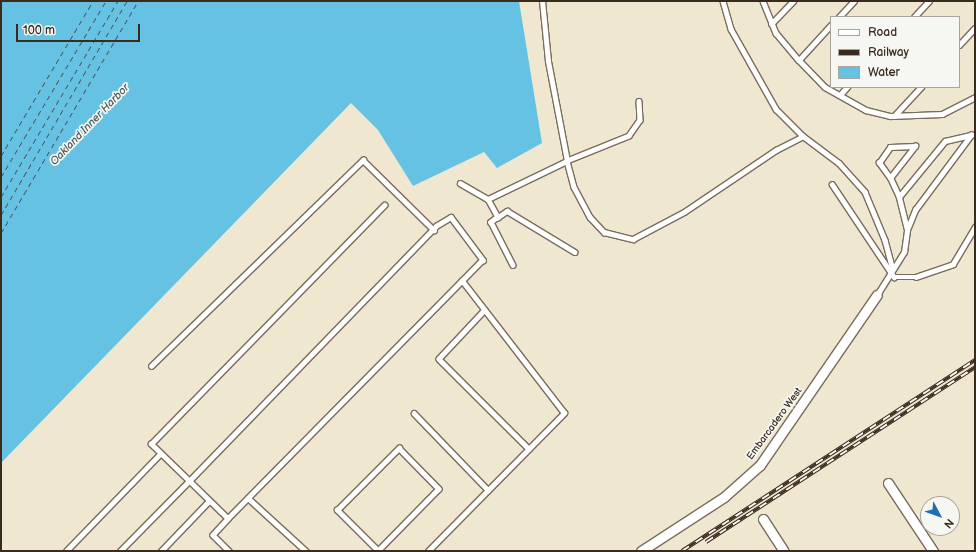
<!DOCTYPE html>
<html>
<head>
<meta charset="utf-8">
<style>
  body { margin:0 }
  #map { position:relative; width:976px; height:552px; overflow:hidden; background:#f0e7d1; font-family:"Balsamiq Sans",sans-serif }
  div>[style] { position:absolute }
  .water>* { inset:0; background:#65c2e3 }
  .ferry>* { height:1px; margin-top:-0.5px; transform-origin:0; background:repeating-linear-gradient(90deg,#485859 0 5px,transparent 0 9px) }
  .roads { filter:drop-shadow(1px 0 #7a6c5d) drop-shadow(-1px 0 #7a6c5d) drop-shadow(0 1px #7a6c5d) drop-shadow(0 -1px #7a6c5d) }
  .service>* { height:4.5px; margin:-2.25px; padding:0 2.25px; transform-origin:2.25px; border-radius:2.25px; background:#fff }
  .minor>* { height:9px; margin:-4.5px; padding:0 4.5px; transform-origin:4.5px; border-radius:4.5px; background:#fff }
  .rail>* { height:4px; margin-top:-2px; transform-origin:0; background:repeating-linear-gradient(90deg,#f6f6f2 0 8px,#3b2a1e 0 16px); box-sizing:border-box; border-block:1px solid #3b2a1e }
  span { translate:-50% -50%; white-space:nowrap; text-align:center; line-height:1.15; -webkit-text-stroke:3.5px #f6f6f2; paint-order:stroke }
  .street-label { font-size:10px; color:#3b2a1e }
  .water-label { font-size:11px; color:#485859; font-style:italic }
  .frame { position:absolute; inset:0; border:2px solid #3b2a1e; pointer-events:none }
  .legend { position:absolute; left:830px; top:16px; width:130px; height:72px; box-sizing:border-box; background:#f6f6f2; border:1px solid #aba49d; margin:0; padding:5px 7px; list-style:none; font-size:12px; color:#3b2a1e }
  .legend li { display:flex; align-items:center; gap:8px; height:20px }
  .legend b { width:20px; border:1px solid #aba49d }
  .north { position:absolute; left:920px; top:496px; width:40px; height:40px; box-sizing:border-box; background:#f6f6f2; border:1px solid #aba49d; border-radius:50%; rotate:131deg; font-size:11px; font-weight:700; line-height:16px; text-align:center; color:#3b2a1e }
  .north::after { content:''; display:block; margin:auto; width:14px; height:18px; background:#1f6fb2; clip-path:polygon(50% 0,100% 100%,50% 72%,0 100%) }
  .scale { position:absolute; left:16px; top:24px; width:124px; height:18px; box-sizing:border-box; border:2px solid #3b2a1e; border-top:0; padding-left:5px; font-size:12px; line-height:14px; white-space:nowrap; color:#3b2a1e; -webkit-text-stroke:3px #f6f6f2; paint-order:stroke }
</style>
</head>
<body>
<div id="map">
  <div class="water">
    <i style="clip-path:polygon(1px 1px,519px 1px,542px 143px,497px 168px,484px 152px,413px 186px,378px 130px,351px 103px,1px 463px)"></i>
  </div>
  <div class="ferry">
    <i style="left:1px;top:156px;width:180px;rotate:-59.3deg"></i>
    <i style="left:1px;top:177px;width:205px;rotate:-59.2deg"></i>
    <i style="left:1px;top:197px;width:228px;rotate:-59.2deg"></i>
    <i style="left:1px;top:215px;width:248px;rotate:-59.5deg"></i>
    <i style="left:1px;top:233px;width:269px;rotate:-59.4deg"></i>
  </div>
  <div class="roads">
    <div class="service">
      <i style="left:723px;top:1px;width:29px;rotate:74deg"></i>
      <i style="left:731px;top:29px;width:92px;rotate:60.6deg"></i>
      <i style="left:776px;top:109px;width:38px;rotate:45deg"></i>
      <i style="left:803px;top:136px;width:45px;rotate:36.9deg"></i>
      <i style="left:839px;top:163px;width:39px;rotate:48deg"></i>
      <i style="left:865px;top:192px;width:52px;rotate:67.4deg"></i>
      <i style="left:885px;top:240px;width:30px;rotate:75deg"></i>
      <i style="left:763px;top:1px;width:35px;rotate:68deg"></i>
      <i style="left:776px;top:33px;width:35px;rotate:50deg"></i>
      <i style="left:799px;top:60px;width:37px;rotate:46deg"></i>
      <i style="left:825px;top:87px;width:47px;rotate:29.3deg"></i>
      <i style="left:866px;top:110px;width:25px;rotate:14deg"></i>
      <i style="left:890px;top:116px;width:52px;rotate:-2.2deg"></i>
      <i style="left:942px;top:114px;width:37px;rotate:-27deg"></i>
      <i style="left:839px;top:17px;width:22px;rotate:-47deg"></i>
      <i style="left:914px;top:17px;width:22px;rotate:-47deg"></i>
      <i style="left:771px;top:24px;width:32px;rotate:-46deg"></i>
      <i style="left:959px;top:45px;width:23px;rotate:-47deg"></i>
      <i style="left:799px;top:60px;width:47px;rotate:-47.6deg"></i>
      <i style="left:840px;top:95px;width:11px;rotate:-49deg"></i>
      <i style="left:639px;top:101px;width:19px;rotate:87deg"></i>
      <i style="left:640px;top:120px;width:19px;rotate:125deg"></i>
      <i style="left:629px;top:136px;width:67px;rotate:158deg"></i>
      <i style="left:567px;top:161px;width:27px;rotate:75deg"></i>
      <i style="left:574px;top:187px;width:34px;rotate:62deg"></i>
      <i style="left:590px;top:217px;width:21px;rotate:47deg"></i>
      <i style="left:604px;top:232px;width:30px;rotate:14deg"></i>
      <i style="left:633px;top:239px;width:58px;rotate:-27.9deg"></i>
      <i style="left:684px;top:212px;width:111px;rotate:-34deg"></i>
      <i style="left:776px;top:150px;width:30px;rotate:-27deg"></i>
      <i style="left:894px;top:116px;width:40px;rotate:-47deg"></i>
      <i style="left:890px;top:178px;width:19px;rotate:-126deg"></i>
      <i style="left:879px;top:163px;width:19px;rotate:-55deg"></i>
      <i style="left:890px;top:147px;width:25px;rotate:-2deg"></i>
      <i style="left:460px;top:183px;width:32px;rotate:30deg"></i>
      <i style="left:488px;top:199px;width:88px;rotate:-25.7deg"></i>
      <i style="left:567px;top:161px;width:102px;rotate:-100.8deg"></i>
      <i style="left:548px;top:61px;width:60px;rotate:-95.7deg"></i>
      <i style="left:832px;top:184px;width:112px;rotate:56.3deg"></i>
      <i style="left:894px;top:277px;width:22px"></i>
      <i style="left:916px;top:277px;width:39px;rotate:-19deg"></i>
      <i style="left:953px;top:264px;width:43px;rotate:-59.3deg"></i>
      <i style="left:899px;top:197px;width:21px;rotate:-115deg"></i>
      <i style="left:890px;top:178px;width:41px;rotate:-52deg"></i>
      <i style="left:488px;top:199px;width:21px;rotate:61deg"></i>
      <i style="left:498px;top:217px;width:11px;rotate:-34deg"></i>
      <i style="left:507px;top:211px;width:79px;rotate:31.1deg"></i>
      <i style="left:451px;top:217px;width:54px;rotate:53.3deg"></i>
      <i style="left:483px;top:260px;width:363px;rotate:134.6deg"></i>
      <i style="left:228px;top:519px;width:54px;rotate:-135.7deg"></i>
      <i style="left:189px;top:481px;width:355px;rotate:-45.9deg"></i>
      <i style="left:436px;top:226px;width:17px;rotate:-31deg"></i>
      <i style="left:498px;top:217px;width:9px;rotate:144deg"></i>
      <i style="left:491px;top:222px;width:48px;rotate:62.9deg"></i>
      <i style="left:907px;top:230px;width:34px;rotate:-104deg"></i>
      <i style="left:899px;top:197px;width:72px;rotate:-50.6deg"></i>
      <i style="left:945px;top:141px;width:27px;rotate:-13deg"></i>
      <i style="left:877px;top:295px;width:51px;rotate:-57.9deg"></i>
      <i style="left:904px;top:252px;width:22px;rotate:-82deg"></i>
      <i style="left:907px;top:230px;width:22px;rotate:-68deg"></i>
      <i style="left:915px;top:210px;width:94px;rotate:-53.3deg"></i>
      <i style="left:485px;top:310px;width:67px;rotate:133.2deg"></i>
      <i style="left:439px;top:359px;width:127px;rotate:45deg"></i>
      <i style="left:151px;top:366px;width:296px;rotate:-44.2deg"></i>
      <i style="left:363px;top:160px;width:100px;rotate:44.6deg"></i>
      <i style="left:414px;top:413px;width:107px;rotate:46.1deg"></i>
      <i style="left:399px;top:448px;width:57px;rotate:45.7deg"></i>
      <i style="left:439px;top:489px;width:87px;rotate:134.5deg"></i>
      <i style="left:378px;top:551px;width:58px;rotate:-135deg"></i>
      <i style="left:337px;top:510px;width:88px;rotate:-45deg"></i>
      <i style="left:248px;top:498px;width:79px;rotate:42.4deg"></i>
      <i style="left:228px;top:519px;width:22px;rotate:133deg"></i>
      <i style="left:213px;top:535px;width:23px;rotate:45deg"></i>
      <i style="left:66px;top:551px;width:135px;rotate:-45.9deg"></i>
      <i style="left:120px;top:551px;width:98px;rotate:-45.4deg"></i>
      <i style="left:189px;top:481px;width:53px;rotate:-135.8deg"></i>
      <i style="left:151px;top:444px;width:334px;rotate:-45.7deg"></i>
      <i style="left:161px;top:551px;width:69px;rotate:-46.2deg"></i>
      <i style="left:428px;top:551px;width:194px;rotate:-45.4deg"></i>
      <i style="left:564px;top:413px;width:167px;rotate:-127.7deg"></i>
    </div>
    <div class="minor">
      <i style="left:888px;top:483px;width:82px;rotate:56.5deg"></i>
      <i style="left:763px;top:519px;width:38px;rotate:57deg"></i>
      <i style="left:641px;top:551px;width:99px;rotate:-33deg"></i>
      <i style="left:724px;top:497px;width:48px;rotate:-41.6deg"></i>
      <i style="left:760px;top:465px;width:206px;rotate:-55.5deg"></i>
    </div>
  </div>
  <div class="rail">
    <i style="left:706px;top:542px;width:321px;rotate:-33deg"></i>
    <i style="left:682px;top:551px;width:350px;rotate:-33.1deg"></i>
  </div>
  <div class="street-label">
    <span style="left:775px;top:424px;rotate:-54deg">Embarcadero West</span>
  </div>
  <div class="water-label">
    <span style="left:90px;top:125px;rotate:-46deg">Oakland Inner Harbor</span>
  </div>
  <div class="frame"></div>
  <ul class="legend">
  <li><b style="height:5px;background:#fff"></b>Road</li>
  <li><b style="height:5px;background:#3b2a1e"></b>Railway</li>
  <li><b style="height:11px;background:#65c2e3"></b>Water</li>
  </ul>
  <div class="north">N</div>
  <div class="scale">100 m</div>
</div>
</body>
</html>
